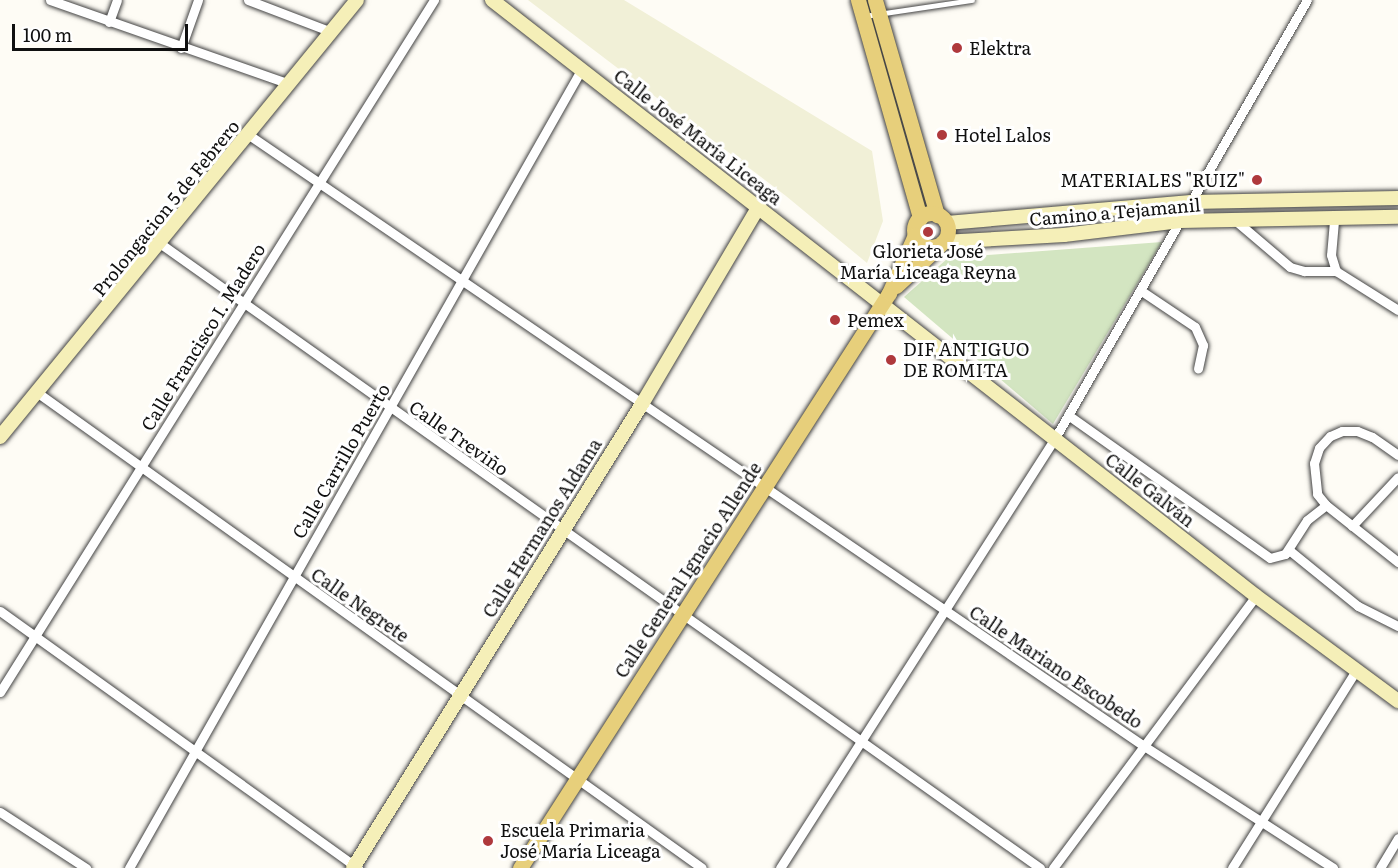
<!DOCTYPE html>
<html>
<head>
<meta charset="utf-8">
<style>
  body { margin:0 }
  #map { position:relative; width:1398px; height:868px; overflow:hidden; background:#fefcf5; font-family:Literata,serif }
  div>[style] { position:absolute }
  .farmland>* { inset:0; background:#f1f0d7 }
  .green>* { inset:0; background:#d3e5c1 }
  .roads { filter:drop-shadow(0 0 2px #434343) drop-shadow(0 0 2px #434343) }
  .lane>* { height:4.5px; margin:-2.25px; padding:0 2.25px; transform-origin:2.25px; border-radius:2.25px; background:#fff }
  .street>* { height:9px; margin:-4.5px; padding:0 4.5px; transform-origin:4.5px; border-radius:4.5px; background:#fff }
  .secondary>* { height:14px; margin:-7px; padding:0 7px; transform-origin:7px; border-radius:7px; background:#f5efb8 }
  .primary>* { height:15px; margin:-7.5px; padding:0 7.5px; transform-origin:7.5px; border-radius:7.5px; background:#e7cf7b }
  .primary>.ring { margin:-7.5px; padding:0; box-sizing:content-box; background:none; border:15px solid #e7cf7b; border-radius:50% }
  .dots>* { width:16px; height:16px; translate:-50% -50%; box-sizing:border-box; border:3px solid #fff; border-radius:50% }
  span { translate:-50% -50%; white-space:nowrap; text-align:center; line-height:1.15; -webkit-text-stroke:6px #fff; paint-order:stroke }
  .poi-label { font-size:18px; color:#101010 }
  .left { translate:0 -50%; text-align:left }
  .right { translate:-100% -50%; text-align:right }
  .street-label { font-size:18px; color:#101010 }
  .scale { position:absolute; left:12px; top:24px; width:176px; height:27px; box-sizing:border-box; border:3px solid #101010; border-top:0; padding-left:8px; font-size:18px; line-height:21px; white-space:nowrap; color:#101010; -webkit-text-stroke:4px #fff; paint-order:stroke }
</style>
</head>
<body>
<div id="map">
  <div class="farmland">
    <i style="clip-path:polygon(528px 0,624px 0,872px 151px,883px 221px,867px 263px,786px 196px)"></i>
  </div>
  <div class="green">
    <i style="clip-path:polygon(1162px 242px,1053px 424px,904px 297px,948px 258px)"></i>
  </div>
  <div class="roads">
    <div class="lane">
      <i style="left:865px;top:16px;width:108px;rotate:-8.5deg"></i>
    </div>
    <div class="street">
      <i style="left:50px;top:0;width:254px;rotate:19.3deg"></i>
      <i style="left:248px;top:0;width:90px;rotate:20.9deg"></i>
      <i style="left:109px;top:22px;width:23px;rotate:-70deg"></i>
      <i style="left:181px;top:48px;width:51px;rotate:-70.5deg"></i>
      <i style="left:249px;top:135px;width:1084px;rotate:34.32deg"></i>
      <i style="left:1144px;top:746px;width:225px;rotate:32.8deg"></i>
      <i style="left:1236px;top:221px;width:71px;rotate:40.4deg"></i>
      <i style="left:1290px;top:267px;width:15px;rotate:16deg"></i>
      <i style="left:1304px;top:271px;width:32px"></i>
      <i style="left:1336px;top:271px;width:73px;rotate:32.2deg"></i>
      <i style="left:1334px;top:221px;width:34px;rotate:95deg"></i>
      <i style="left:1331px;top:255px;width:17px;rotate:73deg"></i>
      <i style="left:161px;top:244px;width:1078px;rotate:35.37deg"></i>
      <i style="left:1140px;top:290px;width:66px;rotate:33.9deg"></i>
      <i style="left:1195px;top:327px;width:20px;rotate:66deg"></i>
      <i style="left:1203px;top:345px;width:24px;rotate:102deg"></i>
      <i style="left:38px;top:393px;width:816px;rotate:35.58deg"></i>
      <i style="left:1068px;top:415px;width:247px;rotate:35.3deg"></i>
      <i style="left:1270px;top:558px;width:16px;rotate:-15deg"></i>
      <i style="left:1285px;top:554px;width:40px;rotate:-57.1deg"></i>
      <i style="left:1307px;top:520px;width:24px;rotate:-38deg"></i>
      <i style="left:1398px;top:455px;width:32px;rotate:-145deg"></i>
      <i style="left:1372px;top:437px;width:16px;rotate:-158deg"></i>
      <i style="left:1357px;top:431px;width:15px;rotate:180deg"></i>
      <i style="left:1342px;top:431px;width:13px;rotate:157deg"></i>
      <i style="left:1330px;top:436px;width:16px;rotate:133deg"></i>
      <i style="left:1319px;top:448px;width:16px;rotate:108deg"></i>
      <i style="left:1314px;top:463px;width:31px;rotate:84deg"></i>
      <i style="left:1317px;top:494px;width:14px;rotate:51deg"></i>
      <i style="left:1326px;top:505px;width:92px;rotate:38.4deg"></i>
      <i style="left:1352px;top:526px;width:67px;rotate:-46.8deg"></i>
      <i style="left:1289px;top:550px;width:89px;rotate:39.1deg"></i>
      <i style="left:1358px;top:606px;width:45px;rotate:26.6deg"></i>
      <i style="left:0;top:611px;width:441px;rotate:35.7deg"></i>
      <i style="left:0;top:692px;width:817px;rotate:-57.91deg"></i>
      <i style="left:0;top:812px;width:103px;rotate:33.1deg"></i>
      <i style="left:129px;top:868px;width:917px;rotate:-60.47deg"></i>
      <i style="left:780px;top:868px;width:510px;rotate:-57.4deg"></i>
      <i style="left:1055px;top:438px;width:505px;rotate:-60.09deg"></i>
      <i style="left:1053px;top:868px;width:339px;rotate:-53.3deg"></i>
      <i style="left:1232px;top:868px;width:234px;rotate:-57.9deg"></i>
      <i style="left:1380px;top:868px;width:35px;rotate:-59deg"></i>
    </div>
    <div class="secondary">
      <i style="left:492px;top:0;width:969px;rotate:37.96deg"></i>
      <i style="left:1256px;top:596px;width:177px;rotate:36.5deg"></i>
      <i style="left:947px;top:223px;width:245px;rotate:-4.9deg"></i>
      <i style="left:1191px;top:202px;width:207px;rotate:-1.1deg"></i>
      <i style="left:943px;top:242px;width:121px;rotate:-3.3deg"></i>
      <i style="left:1064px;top:235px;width:117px;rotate:-6.9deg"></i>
      <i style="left:1180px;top:221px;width:218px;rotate:-1.1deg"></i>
      <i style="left:0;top:437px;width:564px;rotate:-50.75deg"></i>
      <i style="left:353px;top:868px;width:547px;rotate:-58.08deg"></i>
      <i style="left:642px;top:404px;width:230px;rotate:-59.4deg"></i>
    </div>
    <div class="primary">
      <i style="left:858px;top:0;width:227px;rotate:74.1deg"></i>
      <i style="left:875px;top:0;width:224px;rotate:73.9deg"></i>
      <i class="ring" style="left:914px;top:213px;width:19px;height:19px"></i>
      <i style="left:896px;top:286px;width:60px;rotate:-43deg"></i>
      <i style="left:520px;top:868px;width:683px;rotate:-57.31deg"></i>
      <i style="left:889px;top:293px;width:64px;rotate:-65.9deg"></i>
    </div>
  </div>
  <div class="dots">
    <i style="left:957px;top:48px;background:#af393d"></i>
    <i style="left:942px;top:135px;background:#af393d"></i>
    <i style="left:1257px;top:180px;background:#af393d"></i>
    <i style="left:928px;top:232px;background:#af393d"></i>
    <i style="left:835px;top:320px;background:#af393d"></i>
    <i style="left:891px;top:360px;background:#af393d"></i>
    <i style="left:488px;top:841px;background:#af393d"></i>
  </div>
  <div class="poi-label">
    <span class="left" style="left:969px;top:48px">Elektra</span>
    <span class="left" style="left:954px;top:135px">Hotel Lalos</span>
    <span class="right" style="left:1245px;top:180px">MATERIALES "RUIZ"</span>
    <span style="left:928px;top:262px">Glorieta José<br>María Liceaga Reyna</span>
    <span class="left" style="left:847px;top:320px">Pemex</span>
    <span class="left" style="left:903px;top:360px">DIF ANTIGUO<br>DE ROMITA</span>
    <span class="left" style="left:500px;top:841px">Escuela Primaria<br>José María Liceaga</span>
  </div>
  <div class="street-label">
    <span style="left:698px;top:137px;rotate:38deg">Calle José María Liceaga</span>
    <span style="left:166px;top:208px;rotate:-51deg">Prolongacion 5 de Febrero</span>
    <span style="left:1115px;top:212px;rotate:-5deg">Camino a Tejamanil</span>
    <span style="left:203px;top:337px;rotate:-58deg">Calle Francisco I. Madero</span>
    <span style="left:459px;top:438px;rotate:35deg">Calle Treviño</span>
    <span style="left:341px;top:461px;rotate:-60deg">Calle Carrillo Puerto</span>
    <span style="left:1150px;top:490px;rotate:38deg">Calle Galván</span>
    <span style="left:542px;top:528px;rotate:-58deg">Calle Hermanos Aldama</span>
    <span style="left:688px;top:570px;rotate:-57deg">Calle General Ignacio Allende</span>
    <span style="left:360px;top:605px;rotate:35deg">Calle Negrete</span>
    <span style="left:1056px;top:667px;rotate:34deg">Calle Mariano Escobedo</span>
  </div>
  <div class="scale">100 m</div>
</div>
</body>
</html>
